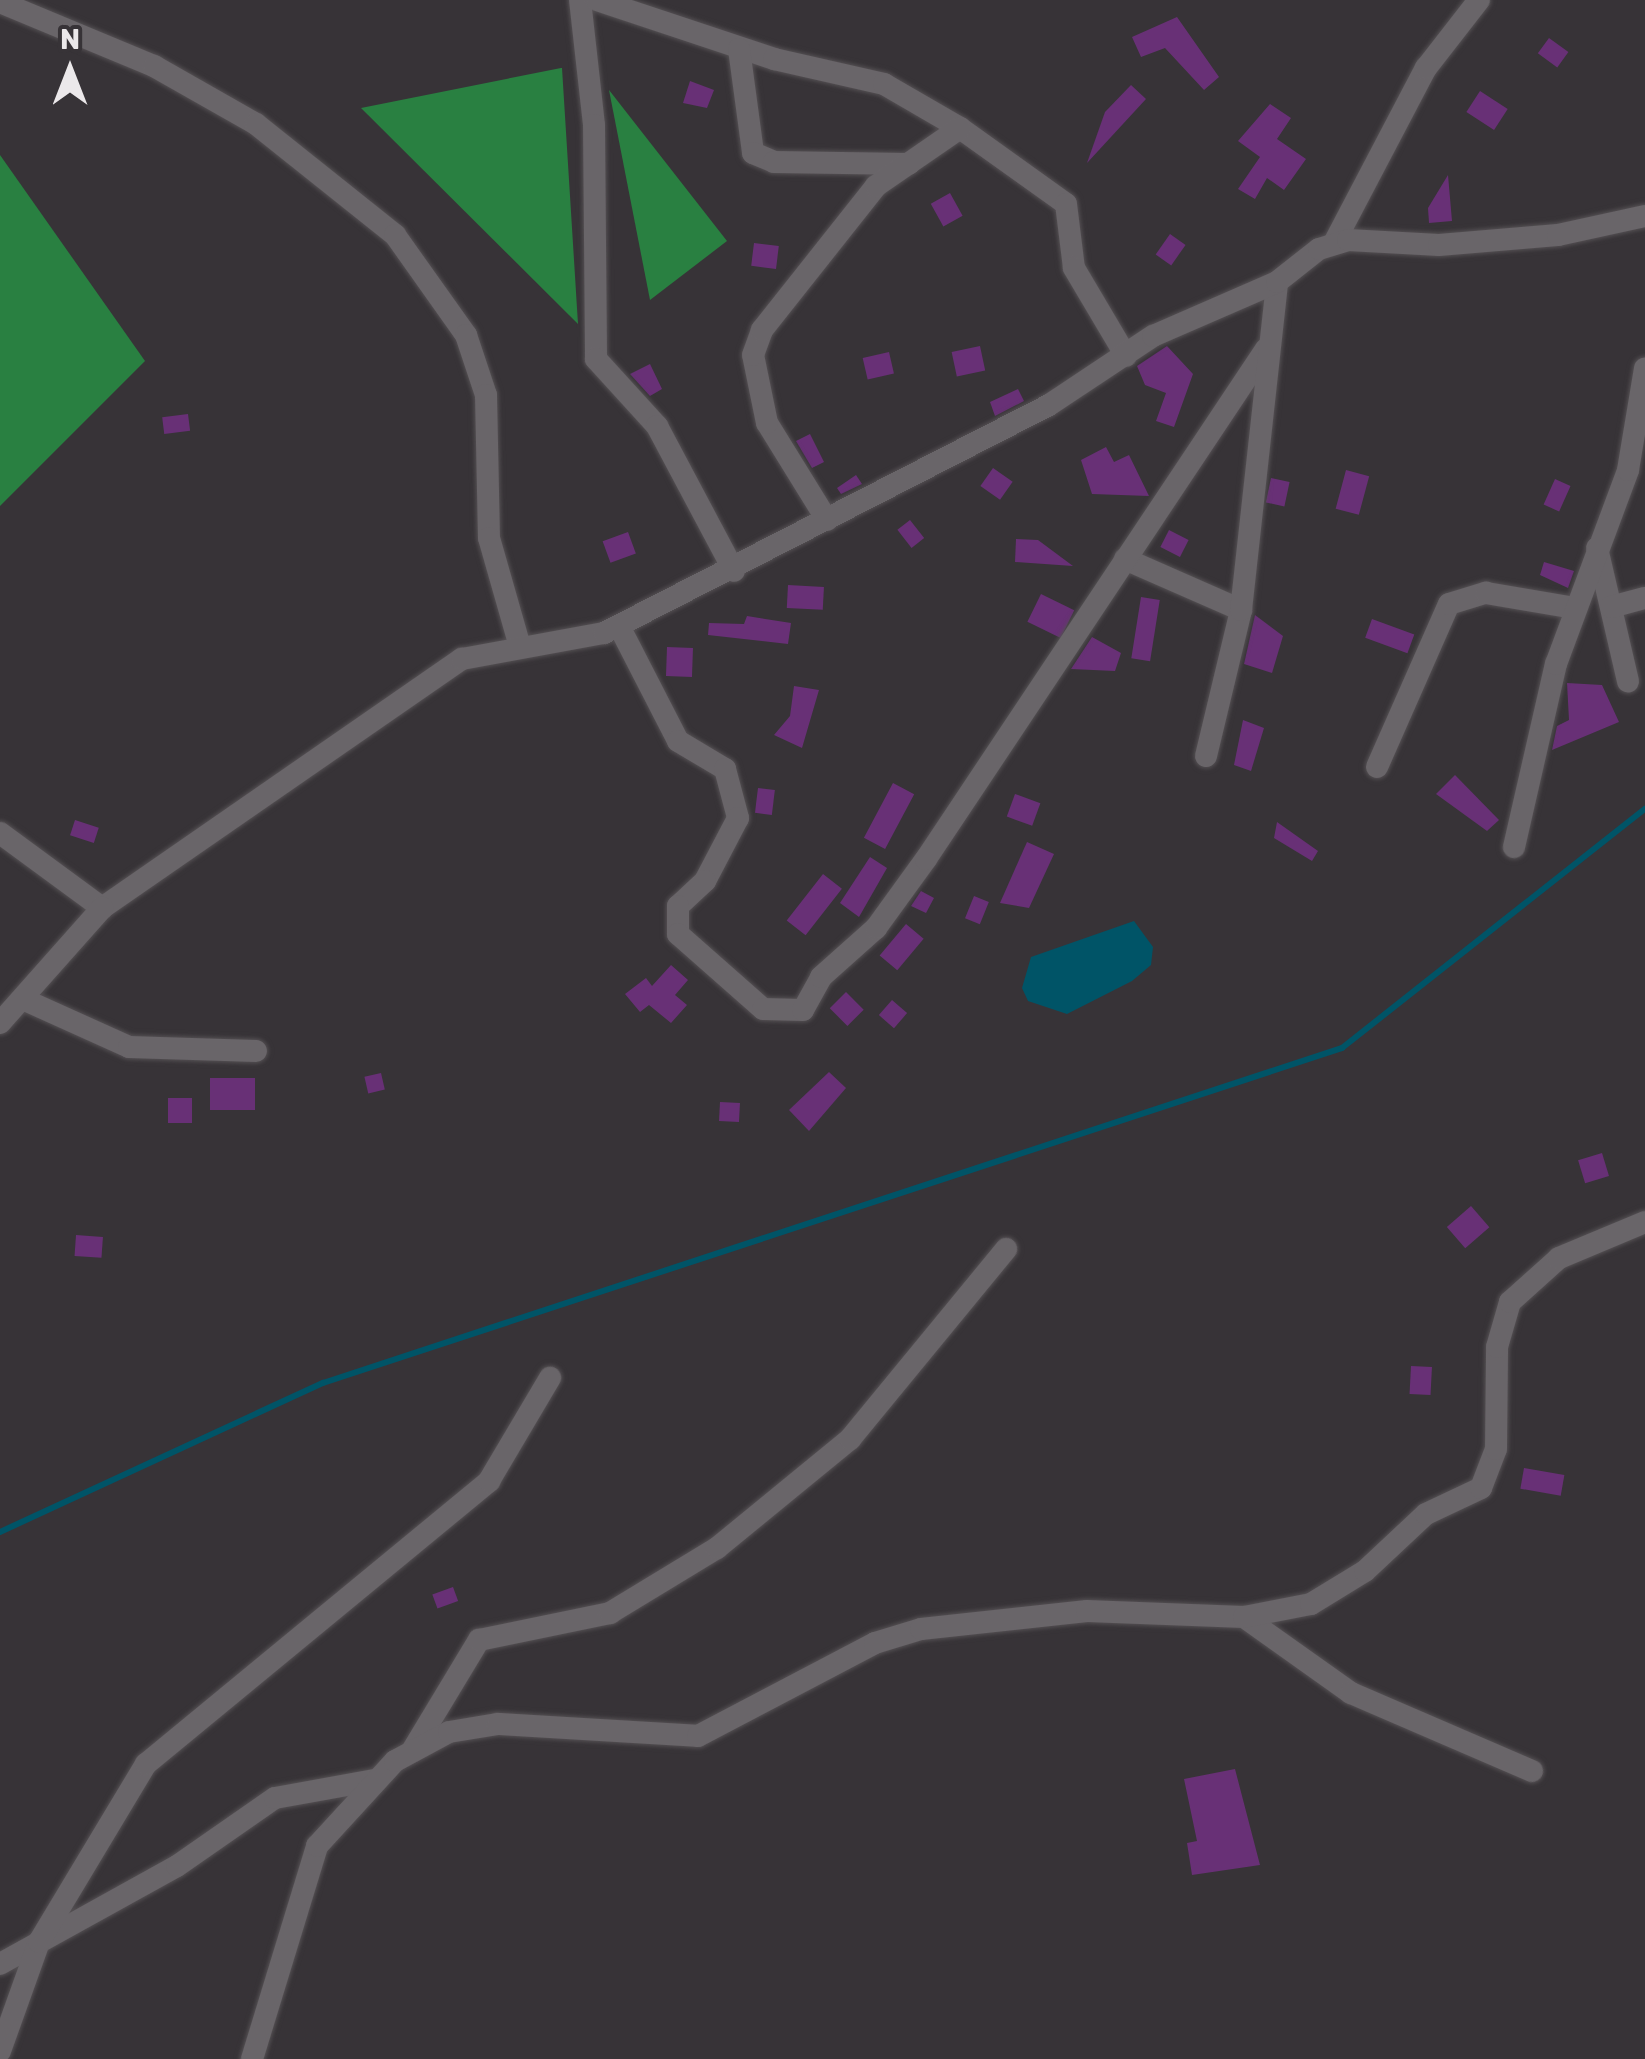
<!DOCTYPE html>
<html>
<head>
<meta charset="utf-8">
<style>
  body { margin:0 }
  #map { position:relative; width:1645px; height:2059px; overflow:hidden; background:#373337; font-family:Rubik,sans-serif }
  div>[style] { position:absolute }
  .forest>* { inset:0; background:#298041 }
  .water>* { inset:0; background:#005467 }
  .stream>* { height:6px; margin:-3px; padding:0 3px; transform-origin:3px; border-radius:3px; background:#005467 }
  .building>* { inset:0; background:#683076; transform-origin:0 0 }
  .roads { filter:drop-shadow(0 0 2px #545053) drop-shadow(0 0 2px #545053) }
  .street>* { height:22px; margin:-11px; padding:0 11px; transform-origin:11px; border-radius:11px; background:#696569 }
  span { translate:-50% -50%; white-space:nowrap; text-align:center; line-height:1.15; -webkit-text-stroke:8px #373337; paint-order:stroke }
  .north { position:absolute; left:20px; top:20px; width:100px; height:100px; -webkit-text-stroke:8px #373337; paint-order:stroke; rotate:0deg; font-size:28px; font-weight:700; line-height:40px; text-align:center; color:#ebe8ea }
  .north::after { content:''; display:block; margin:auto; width:35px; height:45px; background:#ebe8ea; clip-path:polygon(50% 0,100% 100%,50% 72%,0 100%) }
</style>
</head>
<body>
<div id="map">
  <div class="forest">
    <i style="clip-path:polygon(561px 68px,562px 68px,578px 324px,361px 108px)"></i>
    <i style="clip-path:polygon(609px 90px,727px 241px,650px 300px)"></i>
    <i style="clip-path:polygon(0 155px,145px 361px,0 506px)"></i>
  </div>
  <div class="water">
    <i style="clip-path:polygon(1134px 921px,1153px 947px,1151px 965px,1132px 981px,1067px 1014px,1028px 1001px,1022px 988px,1031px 957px)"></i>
  </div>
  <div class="stream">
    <i style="left:0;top:1532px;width:356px;rotate:-24.8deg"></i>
    <i style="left:323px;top:1383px;width:1073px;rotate:-18.2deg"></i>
    <i style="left:1342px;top:1048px;width:386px;rotate:-38.3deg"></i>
  </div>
  <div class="building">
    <i style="clip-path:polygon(1177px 17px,1219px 77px,1204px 90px,1165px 48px,1141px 57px,1132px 37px)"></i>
    <i style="left:1549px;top:38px;width:24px;height:19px;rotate:36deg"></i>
    <i style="clip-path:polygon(690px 81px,714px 90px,707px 108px,683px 103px)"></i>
    <i style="clip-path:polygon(1131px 85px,1146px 99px,1087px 163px,1105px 112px)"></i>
    <i style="left:1480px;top:91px;width:33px;height:25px;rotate:33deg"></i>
    <i style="clip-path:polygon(1270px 104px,1291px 118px,1277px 139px,1306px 159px,1284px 190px,1267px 178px,1255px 199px,1238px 189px,1260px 157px,1238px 141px)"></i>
    <i style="clip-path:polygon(1448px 175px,1452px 221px,1429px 223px,1428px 208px)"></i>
    <i style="left:950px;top:193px;width:26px;height:22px;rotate:61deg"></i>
    <i style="left:1170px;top:234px;width:19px;height:25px;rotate:35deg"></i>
    <i style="left:754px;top:243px;width:25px;height:23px;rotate:7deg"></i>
    <i style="left:980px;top:346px;width:25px;height:29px;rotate:78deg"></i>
    <i style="clip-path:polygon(1167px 346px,1193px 374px,1174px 427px,1156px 421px,1166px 393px,1145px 385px,1137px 366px)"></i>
    <i style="left:889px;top:352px;width:22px;height:27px;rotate:77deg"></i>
    <i style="clip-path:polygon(650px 364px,662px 389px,650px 396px,630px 374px)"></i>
    <i style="clip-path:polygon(1018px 389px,1024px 401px,995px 416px,990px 402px)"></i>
    <i style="left:188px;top:414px;width:17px;height:26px;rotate:83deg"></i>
    <i style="clip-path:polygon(810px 434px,824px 462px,812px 468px,796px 441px)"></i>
    <i style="clip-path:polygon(1106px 447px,1114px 462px,1129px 455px,1149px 496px,1092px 494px,1081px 460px)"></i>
    <i style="left:993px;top:468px;width:24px;height:22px;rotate:35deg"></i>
    <i style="left:1346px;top:470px;width:24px;height:40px;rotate:15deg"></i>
    <i style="clip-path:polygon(856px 475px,862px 484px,841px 494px,837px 488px)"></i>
    <i style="left:1271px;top:478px;width:19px;height:25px;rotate:12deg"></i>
    <i style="left:1555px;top:479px;width:17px;height:28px;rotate:24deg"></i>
    <i style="left:910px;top:520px;width:23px;height:16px;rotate:52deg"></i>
    <i style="left:1169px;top:530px;width:22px;height:19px;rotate:27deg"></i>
    <i style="left:628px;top:532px;width:23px;height:27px;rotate:70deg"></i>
    <i style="clip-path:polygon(1016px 539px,1038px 540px,1073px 566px,1015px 562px)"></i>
    <i style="clip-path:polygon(1544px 562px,1574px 571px,1568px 588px,1540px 575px)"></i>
    <i style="left:788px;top:585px;width:36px;height:23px;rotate:3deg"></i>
    <i style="left:1041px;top:594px;width:37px;height:31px;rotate:26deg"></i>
    <i style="left:1141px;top:597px;width:19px;height:62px;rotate:9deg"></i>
    <i style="clip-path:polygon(1255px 615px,1283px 636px,1272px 673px,1244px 664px)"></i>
    <i style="clip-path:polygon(747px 616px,791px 623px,788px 644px,708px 635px,709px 623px,744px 624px)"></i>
    <i style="left:1372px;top:619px;width:45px;height:20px;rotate:20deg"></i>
    <i style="clip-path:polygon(1092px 637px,1121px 653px,1115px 671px,1071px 669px)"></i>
    <i style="left:667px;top:647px;width:26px;height:29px;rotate:2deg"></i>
    <i style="clip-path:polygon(1567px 683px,1602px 685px,1619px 722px,1552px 750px,1557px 726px,1569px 720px)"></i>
    <i style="clip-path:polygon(794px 686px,819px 690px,802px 748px,774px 735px,790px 716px)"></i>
    <i style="clip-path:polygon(1243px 720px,1264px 728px,1251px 771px,1234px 765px)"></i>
    <i style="clip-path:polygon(1455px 775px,1499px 820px,1487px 831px,1436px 794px)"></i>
    <i style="left:893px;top:783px;width:24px;height:62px;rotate:28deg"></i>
    <i style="left:758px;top:788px;width:17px;height:25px;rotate:7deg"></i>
    <i style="left:1015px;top:794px;width:27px;height:24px;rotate:20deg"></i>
    <i style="left:75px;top:820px;width:25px;height:16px;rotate:18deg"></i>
    <i style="clip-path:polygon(1277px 822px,1318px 851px,1312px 861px,1274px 838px)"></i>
    <i style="clip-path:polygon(1027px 842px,1054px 854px,1029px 908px,1000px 903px)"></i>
    <i style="clip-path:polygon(870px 857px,887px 868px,859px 917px,840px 903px)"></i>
    <i style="left:823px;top:874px;width:24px;height:59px;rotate:38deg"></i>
    <i style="clip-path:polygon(921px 891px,934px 898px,926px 913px,911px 906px)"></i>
    <i style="left:974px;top:896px;width:16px;height:24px;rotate:22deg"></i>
    <i style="left:906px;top:924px;width:23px;height:41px;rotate:40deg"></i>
    <i style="clip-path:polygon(671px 965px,688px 980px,675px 995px,687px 1005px,671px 1023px,649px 1005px,640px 1012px,625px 994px,646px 978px,652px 986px)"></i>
    <i style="left:846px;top:992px;width:25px;height:23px;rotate:45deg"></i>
    <i style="left:892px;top:1000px;width:20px;height:20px;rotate:41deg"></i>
    <i style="clip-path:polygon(829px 1072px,846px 1088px,809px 1131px,789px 1110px)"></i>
    <i style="left:381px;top:1073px;width:17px;height:17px;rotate:77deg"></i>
    <i style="left:210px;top:1078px;width:45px;height:32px"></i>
    <i style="left:168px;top:1098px;width:24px;height:25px"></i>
    <i style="left:720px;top:1102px;width:20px;height:19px;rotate:3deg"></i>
    <i style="left:1602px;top:1153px;width:24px;height:25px;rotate:73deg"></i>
    <i style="left:1471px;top:1206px;width:28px;height:32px;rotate:49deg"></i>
    <i style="left:76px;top:1235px;width:27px;height:21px;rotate:4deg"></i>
    <i style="left:1411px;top:1366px;width:21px;height:28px;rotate:3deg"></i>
    <i style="left:1524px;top:1468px;width:41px;height:21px;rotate:10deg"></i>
    <i style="left:453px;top:1587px;width:15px;height:22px;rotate:70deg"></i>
    <i style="clip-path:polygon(1235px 1769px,1260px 1865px,1192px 1875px,1187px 1843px,1197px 1841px,1184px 1779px)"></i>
  </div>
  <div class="roads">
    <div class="street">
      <i style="left:580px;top:0;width:126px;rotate:83.6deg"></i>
      <i style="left:594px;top:125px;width:234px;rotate:89.5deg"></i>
      <i style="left:596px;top:359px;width:91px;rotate:47.7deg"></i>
      <i style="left:657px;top:426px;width:164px;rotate:62deg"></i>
      <i style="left:597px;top:0;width:187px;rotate:18.4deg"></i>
      <i style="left:774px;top:59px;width:113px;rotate:12.8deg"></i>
      <i style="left:884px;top:84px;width:88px;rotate:30.1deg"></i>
      <i style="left:960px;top:128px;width:130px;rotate:35.6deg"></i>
      <i style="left:1066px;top:204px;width:64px;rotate:82.9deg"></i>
      <i style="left:1074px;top:268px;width:102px;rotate:59.4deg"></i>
      <i style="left:0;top:2px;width:167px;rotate:22.6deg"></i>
      <i style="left:154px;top:66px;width:117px;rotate:29.6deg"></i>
      <i style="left:256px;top:124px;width:178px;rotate:38.6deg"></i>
      <i style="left:395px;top:235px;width:123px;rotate:54.6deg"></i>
      <i style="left:466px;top:335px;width:63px;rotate:71.6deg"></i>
      <i style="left:486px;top:395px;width:143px;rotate:88.8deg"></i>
      <i style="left:489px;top:538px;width:109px;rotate:74.1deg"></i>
      <i style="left:739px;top:49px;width:105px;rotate:82.3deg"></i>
      <i style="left:753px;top:153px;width:23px;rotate:23deg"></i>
      <i style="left:774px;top:162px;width:135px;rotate:0.8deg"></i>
      <i style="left:1334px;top:243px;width:198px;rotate:-62.3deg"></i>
      <i style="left:1426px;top:68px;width:86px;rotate:-52.1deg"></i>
      <i style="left:827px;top:520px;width:114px;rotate:-121.7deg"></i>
      <i style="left:767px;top:423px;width:69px;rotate:-101.6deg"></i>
      <i style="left:753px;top:355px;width:27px;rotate:-70deg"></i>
      <i style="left:762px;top:330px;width:184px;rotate:-51.6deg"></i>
      <i style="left:876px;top:186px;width:102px;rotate:-34.6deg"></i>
      <i style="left:1597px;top:548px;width:137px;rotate:76.9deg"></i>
      <i style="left:1125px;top:559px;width:127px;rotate:23.7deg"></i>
      <i style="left:1611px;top:607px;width:35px;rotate:-15deg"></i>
      <i style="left:619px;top:626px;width:129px;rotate:62.8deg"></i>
      <i style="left:678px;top:741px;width:55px;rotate:30.8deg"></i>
      <i style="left:725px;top:769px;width:51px;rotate:75.1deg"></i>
      <i style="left:738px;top:818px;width:71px;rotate:117.6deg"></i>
      <i style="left:705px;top:881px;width:37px;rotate:137deg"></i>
      <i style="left:678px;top:906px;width:28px;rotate:90deg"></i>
      <i style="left:678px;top:934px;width:113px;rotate:41.4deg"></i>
      <i style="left:763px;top:1009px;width:40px;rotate:1.4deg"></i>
      <i style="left:803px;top:1010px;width:38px;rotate:-61deg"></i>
      <i style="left:821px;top:977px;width:74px;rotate:-41.7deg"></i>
      <i style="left:876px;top:928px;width:85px;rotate:-54.1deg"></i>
      <i style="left:926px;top:859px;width:613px;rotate:-56.31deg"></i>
      <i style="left:1206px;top:756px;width:150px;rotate:-76.5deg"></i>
      <i style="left:1241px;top:610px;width:330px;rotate:-83.7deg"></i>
      <i style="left:1377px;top:767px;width:178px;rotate:-66.2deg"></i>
      <i style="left:1449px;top:604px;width:39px;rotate:-17deg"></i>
      <i style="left:1486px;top:593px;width:90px;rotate:9.6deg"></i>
      <i style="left:0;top:833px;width:127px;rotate:36.3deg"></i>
      <i style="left:102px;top:908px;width:438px;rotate:-34.7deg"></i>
      <i style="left:462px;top:659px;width:144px;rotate:-10.4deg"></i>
      <i style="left:604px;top:633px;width:500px;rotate:-27.13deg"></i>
      <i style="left:1049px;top:405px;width:125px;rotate:-33.6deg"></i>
      <i style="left:1153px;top:336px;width:135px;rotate:-23.5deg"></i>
      <i style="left:1277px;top:282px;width:53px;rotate:-38.2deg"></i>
      <i style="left:1319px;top:249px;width:30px;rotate:-17deg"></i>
      <i style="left:1348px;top:240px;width:91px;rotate:3.1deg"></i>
      <i style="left:1439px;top:245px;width:119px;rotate:-4.8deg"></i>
      <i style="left:1558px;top:235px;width:89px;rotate:-12.3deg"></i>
      <i style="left:1514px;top:847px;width:188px;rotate:-77.1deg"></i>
      <i style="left:1556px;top:664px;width:207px;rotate:-69.6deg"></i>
      <i style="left:1628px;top:470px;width:103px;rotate:-80.5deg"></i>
      <i style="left:27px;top:1001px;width:112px;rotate:24.3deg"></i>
      <i style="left:129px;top:1047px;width:127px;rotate:1.8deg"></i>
      <i style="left:0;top:1023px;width:154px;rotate:-48.4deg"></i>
      <i style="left:1244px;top:1617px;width:131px;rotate:35.4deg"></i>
      <i style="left:1351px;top:1693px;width:197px;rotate:23.3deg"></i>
      <i style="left:412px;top:1751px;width:130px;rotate:-58.9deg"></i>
      <i style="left:479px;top:1640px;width:134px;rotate:-11.6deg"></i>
      <i style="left:610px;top:1613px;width:125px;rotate:-31.3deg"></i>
      <i style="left:717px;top:1548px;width:172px;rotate:-39.3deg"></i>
      <i style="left:850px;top:1439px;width:246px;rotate:-50.6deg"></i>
      <i style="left:0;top:1964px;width:202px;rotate:-29deg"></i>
      <i style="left:177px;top:1866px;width:119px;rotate:-34.8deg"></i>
      <i style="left:275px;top:1798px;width:102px;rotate:-10.2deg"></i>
      <i style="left:0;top:2051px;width:116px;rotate:-70.3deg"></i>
      <i style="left:39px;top:1942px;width:208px;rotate:-59deg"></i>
      <i style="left:146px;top:1764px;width:445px;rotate:-39.5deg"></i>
      <i style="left:489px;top:1481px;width:120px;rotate:-59.4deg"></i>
      <i style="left:252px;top:2059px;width:223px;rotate:-73deg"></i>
      <i style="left:317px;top:1846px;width:115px;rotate:-47.5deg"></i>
      <i style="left:395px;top:1761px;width:61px;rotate:-28.2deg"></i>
      <i style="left:449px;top:1732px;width:50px;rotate:-9.3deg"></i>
      <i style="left:498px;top:1724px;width:200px;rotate:3.4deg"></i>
      <i style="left:698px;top:1736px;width:200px;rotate:-27.7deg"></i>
      <i style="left:875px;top:1643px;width:48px;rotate:-16.9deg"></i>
      <i style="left:921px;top:1629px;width:167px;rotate:-6.2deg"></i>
      <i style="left:1087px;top:1611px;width:157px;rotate:2.2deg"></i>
      <i style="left:1244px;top:1617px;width:68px;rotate:-11deg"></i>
      <i style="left:1311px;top:1604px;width:63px;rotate:-31.4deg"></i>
      <i style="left:1365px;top:1571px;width:83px;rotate:-43.1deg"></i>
      <i style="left:1426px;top:1514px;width:61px;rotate:-25.3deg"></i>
      <i style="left:1481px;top:1488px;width:42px;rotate:-69deg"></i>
      <i style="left:1496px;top:1449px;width:102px;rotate:-89.4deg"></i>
      <i style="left:1497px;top:1347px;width:47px;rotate:-73.9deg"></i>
      <i style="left:1510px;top:1302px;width:66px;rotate:-41.9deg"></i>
      <i style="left:1559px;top:1258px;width:93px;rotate:-22.7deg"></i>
    </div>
  </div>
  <div class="north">N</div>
</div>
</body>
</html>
